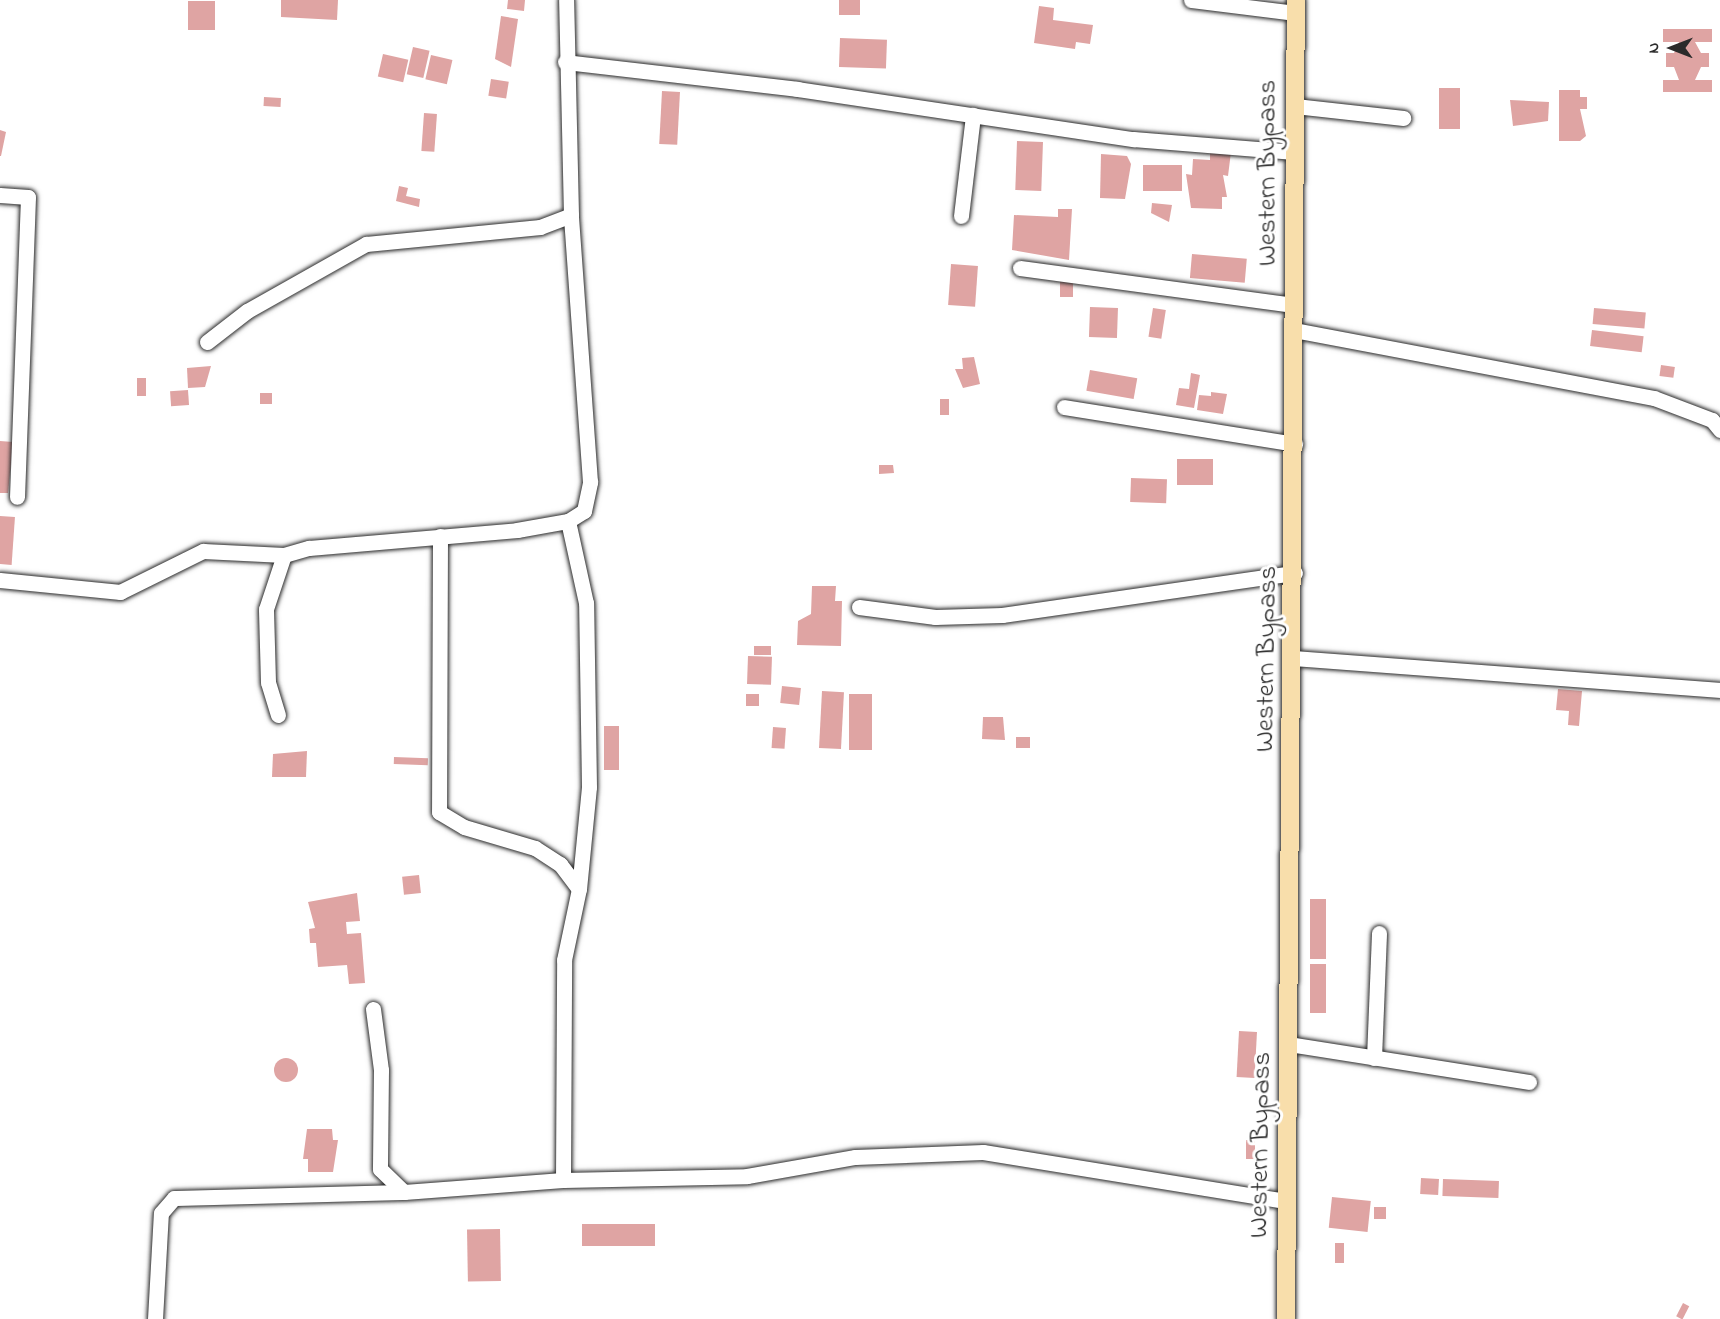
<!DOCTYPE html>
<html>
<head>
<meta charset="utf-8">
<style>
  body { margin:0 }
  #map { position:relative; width:1720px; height:1319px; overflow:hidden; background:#fff; font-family:"Indie Flower",sans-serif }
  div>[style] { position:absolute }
  .building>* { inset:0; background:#dfa4a3; transform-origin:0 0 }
  .round { border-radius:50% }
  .roads { filter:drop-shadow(0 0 2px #2b2b2b) drop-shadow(0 0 2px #2b2b2b) }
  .minor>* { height:15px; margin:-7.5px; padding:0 7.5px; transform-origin:7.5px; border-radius:7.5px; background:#fff }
  .major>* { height:18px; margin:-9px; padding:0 9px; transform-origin:9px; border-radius:9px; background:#f8deab }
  span { translate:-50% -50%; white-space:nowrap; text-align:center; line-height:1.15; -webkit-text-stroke:6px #fff; paint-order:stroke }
  .street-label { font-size:27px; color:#2b2b2b }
  .north { position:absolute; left:1642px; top:18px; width:60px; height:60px; -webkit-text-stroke:4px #fff; paint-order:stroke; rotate:270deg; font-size:16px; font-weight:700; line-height:24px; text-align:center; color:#2b2b2b }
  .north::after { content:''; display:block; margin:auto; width:21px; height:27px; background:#2b2b2b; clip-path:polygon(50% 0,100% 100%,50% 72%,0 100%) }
</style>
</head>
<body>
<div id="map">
  <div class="building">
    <i style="clip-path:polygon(281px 0,338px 0,337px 20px,281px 17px)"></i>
    <i style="clip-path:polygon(508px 0,525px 0,524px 11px,507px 9px)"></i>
    <i style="left:839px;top:0;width:21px;height:15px"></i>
    <i style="left:215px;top:1px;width:29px;height:27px;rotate:90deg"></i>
    <i style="clip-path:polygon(1039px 6px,1054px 8px,1053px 20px,1093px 25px,1090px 44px,1076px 42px,1075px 49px,1034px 43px)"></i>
    <i style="clip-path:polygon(501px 16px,518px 19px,511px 67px,495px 59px)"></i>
    <i style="clip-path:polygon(1663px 29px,1712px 29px,1712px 42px,1695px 42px,1701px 53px,1709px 53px,1709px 67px,1701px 67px,1695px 80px,1712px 80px,1712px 92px,1663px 92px,1663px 80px,1679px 80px,1674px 67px,1666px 67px,1666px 53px,1674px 53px,1679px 42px,1663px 42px)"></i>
    <i style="left:840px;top:38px;width:47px;height:29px;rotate:2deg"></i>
    <i style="left:413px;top:47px;width:17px;height:28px;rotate:13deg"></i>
    <i style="left:383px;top:54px;width:26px;height:23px;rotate:13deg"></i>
    <i style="left:431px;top:55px;width:22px;height:25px;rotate:13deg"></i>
    <i style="left:491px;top:79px;width:18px;height:17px;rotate:9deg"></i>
    <i style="left:1439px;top:88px;width:21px;height:41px"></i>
    <i style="clip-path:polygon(1559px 90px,1580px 90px,1580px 97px,1587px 97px,1587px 109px,1580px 109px,1586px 136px,1580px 141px,1559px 141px)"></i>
    <i style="left:662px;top:91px;width:18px;height:53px;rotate:3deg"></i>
    <i style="left:264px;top:97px;width:17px;height:9px;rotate:3deg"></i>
    <i style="clip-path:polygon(1510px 100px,1549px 102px,1548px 121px,1513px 126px)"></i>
    <i style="left:424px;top:113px;width:13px;height:38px;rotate:4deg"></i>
    <i style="clip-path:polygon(0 130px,6px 132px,1px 156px,0 156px)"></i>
    <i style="left:1017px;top:141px;width:26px;height:49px;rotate:2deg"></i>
    <i style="clip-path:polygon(1210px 152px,1231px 152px,1228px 176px,1223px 175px,1227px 197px,1222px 197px,1222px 209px,1191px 208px,1186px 174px,1192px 175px,1193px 159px,1210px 160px)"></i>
    <i style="clip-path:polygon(1101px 154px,1127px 156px,1131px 164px,1125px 199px,1100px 198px)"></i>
    <i style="left:1182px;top:165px;width:26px;height:39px;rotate:90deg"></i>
    <i style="clip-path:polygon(399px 186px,408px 188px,406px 196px,420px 199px,419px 207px,396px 201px)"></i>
    <i style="clip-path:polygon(1152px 203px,1172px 205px,1169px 222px,1151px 213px)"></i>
    <i style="clip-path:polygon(1058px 209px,1072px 209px,1069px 260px,1012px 250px,1014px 215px,1058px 217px)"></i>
    <i style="clip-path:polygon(1266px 227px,1276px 228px,1275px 244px,1266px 243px)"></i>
    <i style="left:1192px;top:254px;width:55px;height:24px;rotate:5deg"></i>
    <i style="left:951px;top:264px;width:27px;height:41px;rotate:4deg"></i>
    <i style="left:1060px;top:277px;width:13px;height:20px"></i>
    <i style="left:1090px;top:307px;width:28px;height:30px;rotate:2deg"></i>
    <i style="left:1153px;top:308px;width:13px;height:29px;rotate:9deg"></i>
    <i style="left:1594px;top:308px;width:52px;height:16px;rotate:5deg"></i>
    <i style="left:1592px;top:330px;width:52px;height:16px;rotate:7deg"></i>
    <i style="clip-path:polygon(974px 357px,980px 384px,963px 388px,955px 369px,963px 369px,962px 358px)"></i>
    <i style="left:1661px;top:365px;width:14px;height:11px;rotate:8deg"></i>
    <i style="clip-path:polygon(211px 366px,205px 387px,188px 388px,187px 368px)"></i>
    <i style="left:1090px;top:370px;width:48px;height:21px;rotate:10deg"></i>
    <i style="clip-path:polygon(1191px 373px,1200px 375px,1194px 408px,1176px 405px,1179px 388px,1189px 389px)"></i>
    <i style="left:137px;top:378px;width:9px;height:18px"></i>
    <i style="left:188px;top:390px;width:15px;height:18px;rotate:86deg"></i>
    <i style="clip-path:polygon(1211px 392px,1227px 394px,1223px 414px,1197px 410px,1199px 395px,1211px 396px)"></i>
    <i style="left:260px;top:393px;width:12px;height:11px"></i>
    <i style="left:940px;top:399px;width:9px;height:16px"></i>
    <i style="clip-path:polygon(0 441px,13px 442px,8px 493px,0 493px)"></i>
    <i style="left:1177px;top:459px;width:36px;height:26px"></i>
    <i style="clip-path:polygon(879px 465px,893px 465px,894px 473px,879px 474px)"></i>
    <i style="left:1131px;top:478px;width:36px;height:24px;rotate:2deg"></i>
    <i style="left:0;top:516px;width:15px;height:48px;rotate:4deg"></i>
    <i style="clip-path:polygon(812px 586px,836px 586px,835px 601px,842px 601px,841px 646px,797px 645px,798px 621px,811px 614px)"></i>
    <i style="left:754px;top:646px;width:17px;height:9px"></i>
    <i style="left:748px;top:656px;width:24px;height:28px;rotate:2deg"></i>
    <i style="left:782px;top:686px;width:19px;height:17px;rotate:6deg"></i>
    <i style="clip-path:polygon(1558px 689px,1582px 691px,1579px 726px,1568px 725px,1569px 711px,1556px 710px)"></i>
    <i style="left:822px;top:691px;width:22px;height:57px;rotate:3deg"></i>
    <i style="left:746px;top:694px;width:13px;height:12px"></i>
    <i style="left:849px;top:694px;width:23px;height:56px"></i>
    <i style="clip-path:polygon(983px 717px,1003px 717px,1005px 740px,982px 739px)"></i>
    <i style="left:604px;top:726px;width:15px;height:44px"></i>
    <i style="left:773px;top:727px;width:13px;height:21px;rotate:4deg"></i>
    <i style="left:1016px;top:737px;width:14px;height:11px"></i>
    <i style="clip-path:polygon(307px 751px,306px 777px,272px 777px,273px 754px)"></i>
    <i style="left:394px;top:757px;width:34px;height:7px;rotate:2deg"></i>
    <i style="left:419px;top:875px;width:18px;height:17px;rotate:84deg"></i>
    <i style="clip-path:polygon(357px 893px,360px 921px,346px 922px,347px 934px,361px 933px,365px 983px,349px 984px,347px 965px,318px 967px,316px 943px,310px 943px,309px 929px,315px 928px,308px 902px)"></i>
    <i style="left:1310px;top:899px;width:16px;height:60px"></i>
    <i style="left:1310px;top:964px;width:16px;height:49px"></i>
    <i style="left:1239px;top:1031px;width:18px;height:46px;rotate:3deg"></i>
    <i class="round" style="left:274px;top:1058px;width:24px;height:24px"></i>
    <i style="clip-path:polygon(307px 1129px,332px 1129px,333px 1140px,338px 1140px,333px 1172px,308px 1172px,308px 1159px,303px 1159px)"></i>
    <i style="left:1246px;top:1140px;width:9px;height:19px"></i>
    <i style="left:1421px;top:1178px;width:18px;height:16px;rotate:3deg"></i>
    <i style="left:1443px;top:1179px;width:56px;height:17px;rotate:2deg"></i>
    <i style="left:1332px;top:1197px;width:39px;height:31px;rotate:6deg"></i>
    <i style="left:1374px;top:1207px;width:12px;height:12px"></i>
    <i style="left:655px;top:1224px;width:22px;height:73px;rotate:90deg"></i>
    <i style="left:500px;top:1229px;width:52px;height:33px;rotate:89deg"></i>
    <i style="left:1335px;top:1243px;width:9px;height:20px"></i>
    <i style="left:1683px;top:1303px;width:7px;height:15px;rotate:27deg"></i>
  </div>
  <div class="roads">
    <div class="minor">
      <i style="left:1191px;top:0;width:106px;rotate:7.1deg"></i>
      <i style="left:565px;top:62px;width:234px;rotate:6.6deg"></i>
      <i style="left:797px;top:89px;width:340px;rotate:8.5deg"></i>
      <i style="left:1133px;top:139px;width:162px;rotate:4.6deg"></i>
      <i style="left:1295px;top:106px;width:109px;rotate:6.3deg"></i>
      <i style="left:0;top:195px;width:28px;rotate:4deg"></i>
      <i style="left:28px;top:197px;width:300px;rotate:92.1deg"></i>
      <i style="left:961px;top:216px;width:102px;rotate:-83.2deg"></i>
      <i style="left:1020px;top:268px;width:276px;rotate:7.7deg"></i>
      <i style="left:1294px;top:330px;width:366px;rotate:10.7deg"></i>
      <i style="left:1654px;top:398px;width:62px;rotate:20.8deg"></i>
      <i style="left:1712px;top:420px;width:13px;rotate:51deg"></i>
      <i style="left:207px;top:342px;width:51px;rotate:-37.8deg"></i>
      <i style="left:247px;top:311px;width:137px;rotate:-29.4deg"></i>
      <i style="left:366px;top:244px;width:175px;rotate:-5.6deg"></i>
      <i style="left:540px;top:227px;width:33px;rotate:-21deg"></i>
      <i style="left:1064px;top:407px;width:234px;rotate:9.1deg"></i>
      <i style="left:440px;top:536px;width:276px;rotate:90.2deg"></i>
      <i style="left:439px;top:812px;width:29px;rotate:31deg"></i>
      <i style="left:464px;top:827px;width:74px;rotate:16.5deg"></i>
      <i style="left:535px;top:848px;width:30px;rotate:33deg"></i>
      <i style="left:560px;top:864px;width:31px;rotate:53deg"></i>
      <i style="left:0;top:580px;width:121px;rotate:5.7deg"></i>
      <i style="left:120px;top:592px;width:93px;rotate:-26.3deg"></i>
      <i style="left:203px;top:551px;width:81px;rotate:2.8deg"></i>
      <i style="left:859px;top:607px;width:77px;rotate:7.5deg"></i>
      <i style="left:935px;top:617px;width:67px;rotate:-1.7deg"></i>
      <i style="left:1002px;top:615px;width:296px;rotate:-8.2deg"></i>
      <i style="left:1294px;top:658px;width:427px;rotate:4.3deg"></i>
      <i style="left:278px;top:715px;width:34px;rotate:-107deg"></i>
      <i style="left:268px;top:682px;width:73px;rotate:-91.6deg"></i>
      <i style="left:266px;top:609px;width:57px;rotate:-71.6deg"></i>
      <i style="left:284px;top:555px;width:26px;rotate:-16deg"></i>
      <i style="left:309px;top:548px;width:209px;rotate:-4.9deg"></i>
      <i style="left:517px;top:530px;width:52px;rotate:-10deg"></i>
      <i style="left:568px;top:521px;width:19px;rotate:-32deg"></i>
      <i style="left:584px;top:511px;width:30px;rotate:-78deg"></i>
      <i style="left:590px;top:482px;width:268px;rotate:-94.1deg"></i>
      <i style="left:571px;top:215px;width:215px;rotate:-91.3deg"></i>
      <i style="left:373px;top:1009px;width:62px;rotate:82.5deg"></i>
      <i style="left:381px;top:1070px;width:99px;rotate:90.6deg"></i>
      <i style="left:380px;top:1169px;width:33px;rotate:44deg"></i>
      <i style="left:404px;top:1192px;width:159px;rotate:-4.3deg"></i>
      <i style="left:563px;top:1180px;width:184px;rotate:-1.2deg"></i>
      <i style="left:747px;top:1176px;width:110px;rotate:-10deg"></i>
      <i style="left:855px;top:1157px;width:128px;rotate:-2.2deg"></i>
      <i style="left:983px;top:1152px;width:308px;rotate:9.2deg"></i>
      <i style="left:1289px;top:1044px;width:243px;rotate:9deg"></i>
      <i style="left:1374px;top:1058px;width:125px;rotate:-87.7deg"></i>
      <i style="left:563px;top:1180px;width:220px;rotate:-89.7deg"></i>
      <i style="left:564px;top:960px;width:73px;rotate:-78.1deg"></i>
      <i style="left:579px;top:889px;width:102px;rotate:-84.4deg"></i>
      <i style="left:589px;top:787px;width:184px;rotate:-90.9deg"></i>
      <i style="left:586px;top:603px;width:84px;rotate:-102.4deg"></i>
      <i style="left:155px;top:1319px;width:106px;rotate:-86.8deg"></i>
      <i style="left:161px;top:1213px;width:20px;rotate:-49deg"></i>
      <i style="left:174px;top:1198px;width:230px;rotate:-1.5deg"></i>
    </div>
    <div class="major">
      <i style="left:1286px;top:1319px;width:1319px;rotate:-89.57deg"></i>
    </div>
  </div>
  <div class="street-label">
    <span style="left:1268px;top:173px;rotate:-90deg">Western Bypass</span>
    <span style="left:1267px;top:659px;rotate:-89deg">Western Bypass</span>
    <span style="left:1261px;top:1145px;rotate:-89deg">Western Bypass</span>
  </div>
  <div class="north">N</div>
</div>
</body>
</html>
